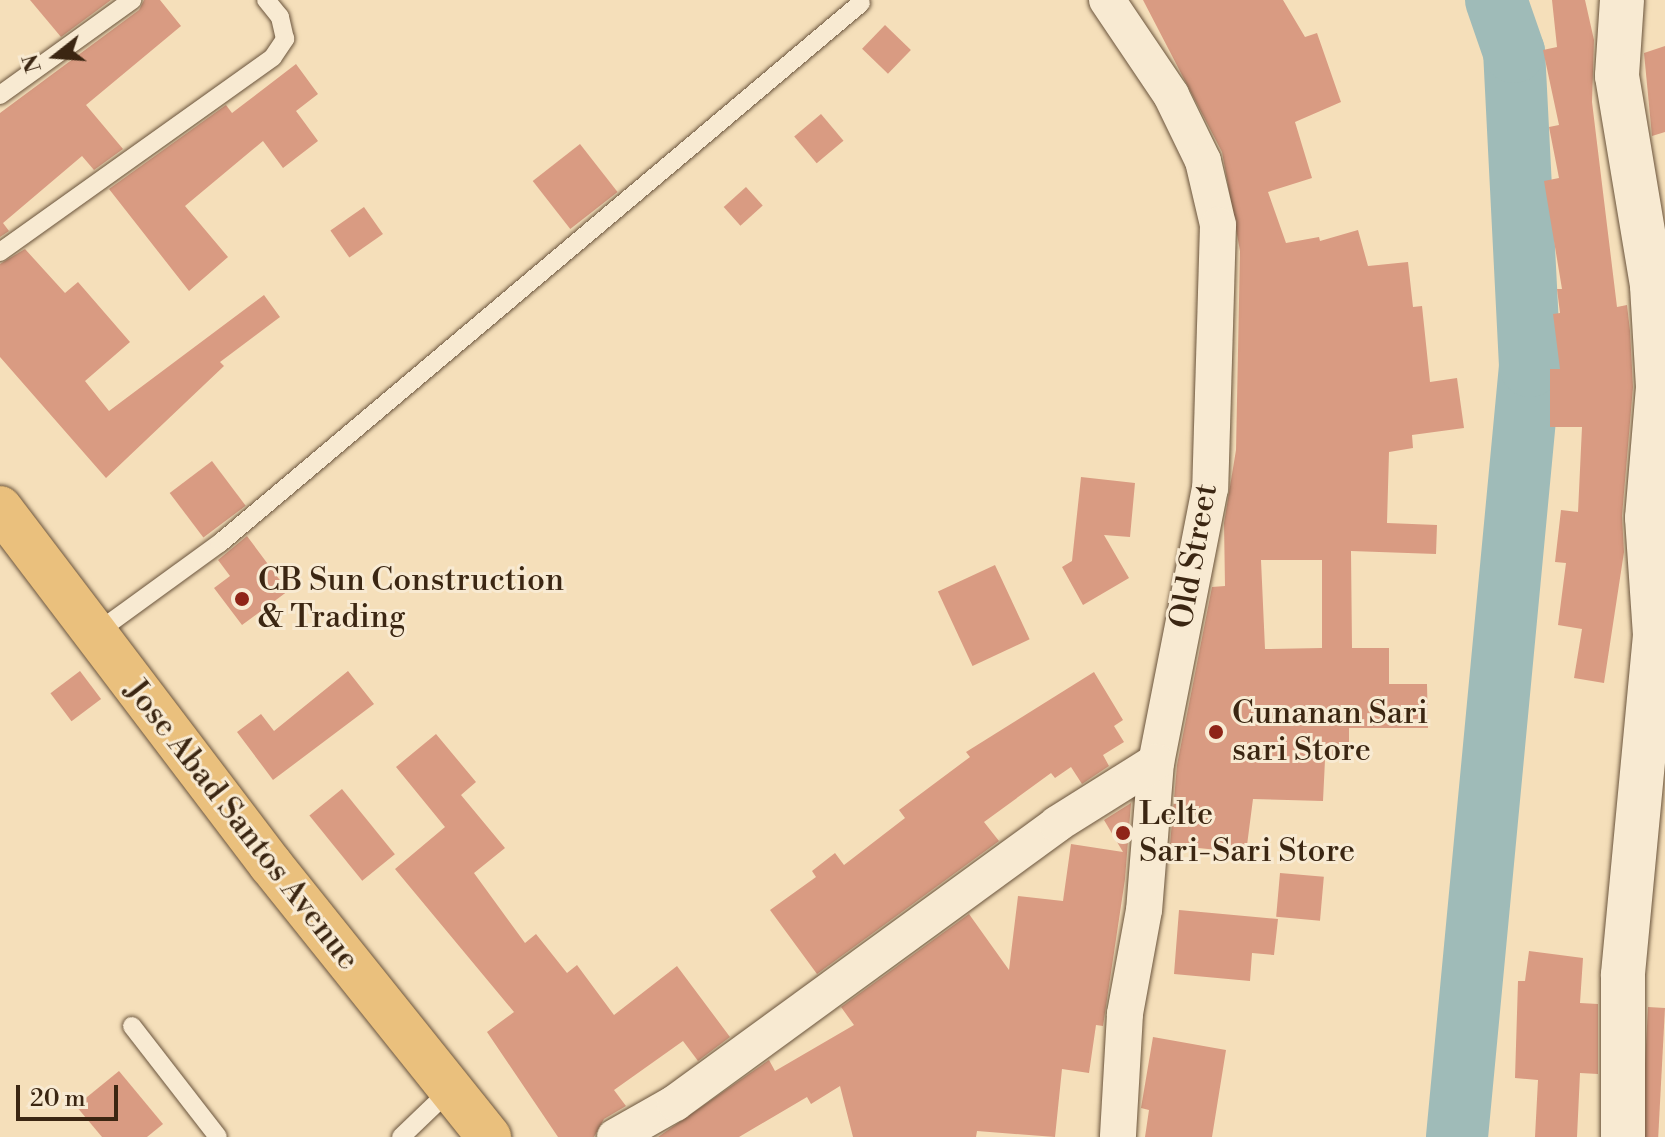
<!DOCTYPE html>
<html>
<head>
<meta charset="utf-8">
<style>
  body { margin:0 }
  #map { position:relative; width:1665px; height:1137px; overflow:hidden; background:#f5dfba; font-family:"Libre Bodoni",serif }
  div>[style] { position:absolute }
  .river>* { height:62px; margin:-31px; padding:0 31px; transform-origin:31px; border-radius:31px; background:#9fbbb8 }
  .building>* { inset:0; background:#d99b82; transform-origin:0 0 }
  .roads { filter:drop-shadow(0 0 2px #6a543c) drop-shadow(0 0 2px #6a543c) }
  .service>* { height:18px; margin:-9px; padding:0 9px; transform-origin:9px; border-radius:9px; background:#f8ead2 }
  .minor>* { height:36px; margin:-18px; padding:0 18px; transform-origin:18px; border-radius:18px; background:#f8ead2 }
  .tertiary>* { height:44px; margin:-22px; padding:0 22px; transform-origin:22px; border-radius:22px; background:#f8ead2 }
  .trunk>* { height:44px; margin:-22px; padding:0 22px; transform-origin:22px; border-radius:22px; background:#eac07d }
  .dots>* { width:22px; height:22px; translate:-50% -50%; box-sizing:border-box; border:4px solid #f8ead2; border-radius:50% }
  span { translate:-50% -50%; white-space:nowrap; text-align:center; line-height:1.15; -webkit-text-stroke:6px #f8ead2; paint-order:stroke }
  .street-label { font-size:32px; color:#3b2612 }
  .poi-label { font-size:32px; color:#3b2612 }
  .left { translate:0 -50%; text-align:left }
  .north { position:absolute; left:16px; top:16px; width:80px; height:80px; -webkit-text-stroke:6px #f8ead2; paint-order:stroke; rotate:253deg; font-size:22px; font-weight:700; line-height:32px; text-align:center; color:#3b2612 }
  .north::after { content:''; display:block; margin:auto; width:28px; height:36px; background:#3b2612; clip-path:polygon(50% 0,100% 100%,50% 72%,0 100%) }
  .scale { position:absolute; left:16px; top:1085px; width:102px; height:36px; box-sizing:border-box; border:4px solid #3b2612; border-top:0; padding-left:10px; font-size:24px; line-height:28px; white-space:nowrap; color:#3b2612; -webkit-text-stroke:6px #f8ead2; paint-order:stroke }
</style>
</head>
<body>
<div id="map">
  <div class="river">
    <i style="left:1457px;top:1137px;width:774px;rotate:-84.59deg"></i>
    <i style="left:1530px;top:366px;width:314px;rotate:-92.9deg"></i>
    <i style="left:1514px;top:52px;width:55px;rotate:-109.1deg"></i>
  </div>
  <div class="building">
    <i style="clip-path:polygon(30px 0,111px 0,61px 37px)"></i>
    <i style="clip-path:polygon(144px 0,160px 0,181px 26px,86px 105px,123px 149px,94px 170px,82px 156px,3px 223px,9px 231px,0 237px,0 113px,139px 10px)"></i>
    <i style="clip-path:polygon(evenodd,1143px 0,1283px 0,1305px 37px,1317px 33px,1341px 102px,1295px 122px,1312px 178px,1268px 192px,1286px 243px,1319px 237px,1320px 241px,1358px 230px,1368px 266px,1408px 262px,1413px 307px,1422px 306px,1430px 382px,1457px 378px,1464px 428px,1412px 435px,1413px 448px,1389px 452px,1387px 523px,1437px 525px,1436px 554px,1351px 551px,1352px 648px,1389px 648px,1389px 684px,1427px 684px,1428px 728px,1349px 728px,1349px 761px,1325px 760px,1323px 801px,1253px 799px,1246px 853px,1170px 845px,1177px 765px,1212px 587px,1225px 586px,1224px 523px,1236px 450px,1240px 251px,1222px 152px,1143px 0,1261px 560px,1322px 560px,1322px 648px,1265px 649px,1261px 560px)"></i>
    <i style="clip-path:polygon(1552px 0,1585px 0,1594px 40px,1592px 102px,1617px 307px,1627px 305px,1630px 331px,1633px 387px,1622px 516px,1624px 552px,1604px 683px,1574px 678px,1582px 629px,1558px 625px,1566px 563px,1555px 562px,1561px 510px,1578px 512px,1582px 427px,1550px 427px,1550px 369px,1560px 369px,1553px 314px,1560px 313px,1557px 289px,1562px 289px,1544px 181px,1559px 178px,1549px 127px,1559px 125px,1543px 50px,1557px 47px)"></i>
    <i style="left:885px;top:25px;width:36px;height:33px;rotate:44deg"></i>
    <i style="clip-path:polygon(1665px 46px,1665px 132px,1652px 136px,1644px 53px)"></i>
    <i style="clip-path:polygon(296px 64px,318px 94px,296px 111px,318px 141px,283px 168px,263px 141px,185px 206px,228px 257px,189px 291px,109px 189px,226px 105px,232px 113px)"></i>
    <i style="left:821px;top:114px;width:35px;height:35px;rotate:50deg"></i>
    <i style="left:580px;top:144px;width:61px;height:60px;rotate:52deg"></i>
    <i style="left:746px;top:187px;width:25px;height:30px;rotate:48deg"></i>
    <i style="left:364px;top:207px;width:33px;height:41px;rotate:55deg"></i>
    <i style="clip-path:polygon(25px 249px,65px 293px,78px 282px,130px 342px,85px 381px,109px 411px,264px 295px,280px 317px,220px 362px,224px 366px,106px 478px,0 357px,0 264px)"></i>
    <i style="left:212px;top:461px;width:56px;height:53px;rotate:53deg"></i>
    <i style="clip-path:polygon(1081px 477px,1135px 483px,1130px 537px,1104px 535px,1129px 578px,1083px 605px,1062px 567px,1072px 561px)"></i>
    <i style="clip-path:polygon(247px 536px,288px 591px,242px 625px,214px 588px,230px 576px,218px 560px)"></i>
    <i style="left:995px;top:565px;width:82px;height:63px;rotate:65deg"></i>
    <i style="left:80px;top:671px;width:35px;height:37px;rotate:53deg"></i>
    <i style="clip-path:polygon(348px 671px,374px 704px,273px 780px,237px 732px,261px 714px,274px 731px)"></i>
    <i style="clip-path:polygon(1094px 672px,1123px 720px,1114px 726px,1124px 742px,1103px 755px,1109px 766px,1082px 784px,1071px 767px,1055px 778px,1051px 773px,984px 822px,999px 841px,817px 974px,770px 910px,816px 877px,812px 871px,835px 853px,844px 865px,905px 818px,899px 810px,970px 757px,966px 752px)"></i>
    <i style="clip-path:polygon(436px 734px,476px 782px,461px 795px,505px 848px,474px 873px,525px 943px,536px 934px,567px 973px,577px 965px,614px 1015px,677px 966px,730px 1037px,698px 1061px,683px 1041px,614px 1090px,626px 1106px,604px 1119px,594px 1137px,558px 1137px,487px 1032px,514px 1012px,395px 869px,445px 827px,396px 767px)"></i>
    <i style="left:342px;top:789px;width:84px;height:42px;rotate:51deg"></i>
    <i style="clip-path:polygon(1131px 803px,1125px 879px,1103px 1026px,1096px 1025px,1089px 1073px,1062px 1069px,1055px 1137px,977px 1131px,976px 1137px,853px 1137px,840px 1086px,811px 1104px,807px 1097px,739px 1137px,658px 1137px,769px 1060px,775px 1071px,854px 1025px,841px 1007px,969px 914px,1009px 970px,1018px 896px,1063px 901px,1071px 844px,1123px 852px,1104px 820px)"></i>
    <i style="left:1280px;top:873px;width:44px;height:44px;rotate:5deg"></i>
    <i style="clip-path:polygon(1179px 910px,1278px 919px,1274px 955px,1252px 953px,1250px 981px,1174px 974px)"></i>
    <i style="clip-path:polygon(1529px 951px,1583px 958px,1580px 1003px,1598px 1004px,1598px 1074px,1580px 1073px,1577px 1137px,1535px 1137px,1538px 1080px,1515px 1078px,1518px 981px,1525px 981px)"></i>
    <i style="left:1648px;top:1007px;width:17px;height:130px;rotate:3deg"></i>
    <i style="clip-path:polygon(1153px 1037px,1226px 1050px,1212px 1137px,1145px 1137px,1149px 1110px,1141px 1108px)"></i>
    <i style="clip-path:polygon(119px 1071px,163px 1124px,147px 1137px,102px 1137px,76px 1106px)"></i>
  </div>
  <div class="roads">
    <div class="service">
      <i style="left:0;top:95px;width:163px;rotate:-35.7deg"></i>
      <i style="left:0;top:252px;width:335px;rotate:-35.5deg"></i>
      <i style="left:273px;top:57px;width:22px;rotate:-56deg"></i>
      <i style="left:285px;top:39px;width:23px;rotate:-103deg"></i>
      <i style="left:280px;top:17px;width:22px;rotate:-129deg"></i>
      <i style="left:96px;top:633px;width:153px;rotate:-36deg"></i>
      <i style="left:220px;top:543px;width:838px;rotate:-40.11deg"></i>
      <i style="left:132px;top:1026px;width:140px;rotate:52.2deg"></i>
      <i style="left:401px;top:1137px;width:69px;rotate:-43.8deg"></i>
    </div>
    <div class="minor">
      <i style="left:1107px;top:0;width:115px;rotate:56deg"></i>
      <i style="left:1171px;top:95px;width:73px;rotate:64.1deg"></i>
      <i style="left:1203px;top:161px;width:66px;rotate:76.8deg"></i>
      <i style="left:1218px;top:225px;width:263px;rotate:91.7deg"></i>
      <i style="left:1210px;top:488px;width:279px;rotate:101.1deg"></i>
      <i style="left:1156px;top:762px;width:148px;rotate:94.6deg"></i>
      <i style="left:1144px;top:910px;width:106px;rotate:100.4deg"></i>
      <i style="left:1125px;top:1014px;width:123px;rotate:93.3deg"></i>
      <i style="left:615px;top:1137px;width:69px;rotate:-29.5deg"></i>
      <i style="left:675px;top:1103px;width:473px;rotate:-36.1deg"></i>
      <i style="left:1057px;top:824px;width:117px;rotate:-32.1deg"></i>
    </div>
    <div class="tertiary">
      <i style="left:1622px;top:0;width:76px;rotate:93.8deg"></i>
      <i style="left:1617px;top:76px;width:213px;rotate:80.5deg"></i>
      <i style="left:1652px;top:286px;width:101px;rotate:86.6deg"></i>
      <i style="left:1658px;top:387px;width:131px;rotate:94.8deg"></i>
      <i style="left:1647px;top:518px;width:117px;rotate:86.1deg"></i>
      <i style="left:1655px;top:635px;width:342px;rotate:95.4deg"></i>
      <i style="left:1623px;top:975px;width:162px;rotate:90deg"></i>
    </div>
    <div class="trunk">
      <i style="left:0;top:508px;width:448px;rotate:52.8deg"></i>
      <i style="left:271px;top:865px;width:349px;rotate:51.3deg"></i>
    </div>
  </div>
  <div class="dots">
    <i style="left:242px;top:599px;background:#8f2418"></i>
    <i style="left:1216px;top:732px;background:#8f2418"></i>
    <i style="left:1123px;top:833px;background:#8f2418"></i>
  </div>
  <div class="street-label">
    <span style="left:1194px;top:556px;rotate:-80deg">Old Street</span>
    <span style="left:242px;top:825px;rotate:52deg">Jose Abad Santos Avenue</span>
  </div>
  <div class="poi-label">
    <span class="left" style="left:258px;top:599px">CB Sun Construction<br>&amp; Trading</span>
    <span class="left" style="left:1232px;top:732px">Cunanan Sari<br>sari Store</span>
    <span class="left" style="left:1139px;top:833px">Lelte<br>Sari-Sari Store</span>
  </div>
  <div class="north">N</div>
  <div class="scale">20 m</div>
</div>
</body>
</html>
